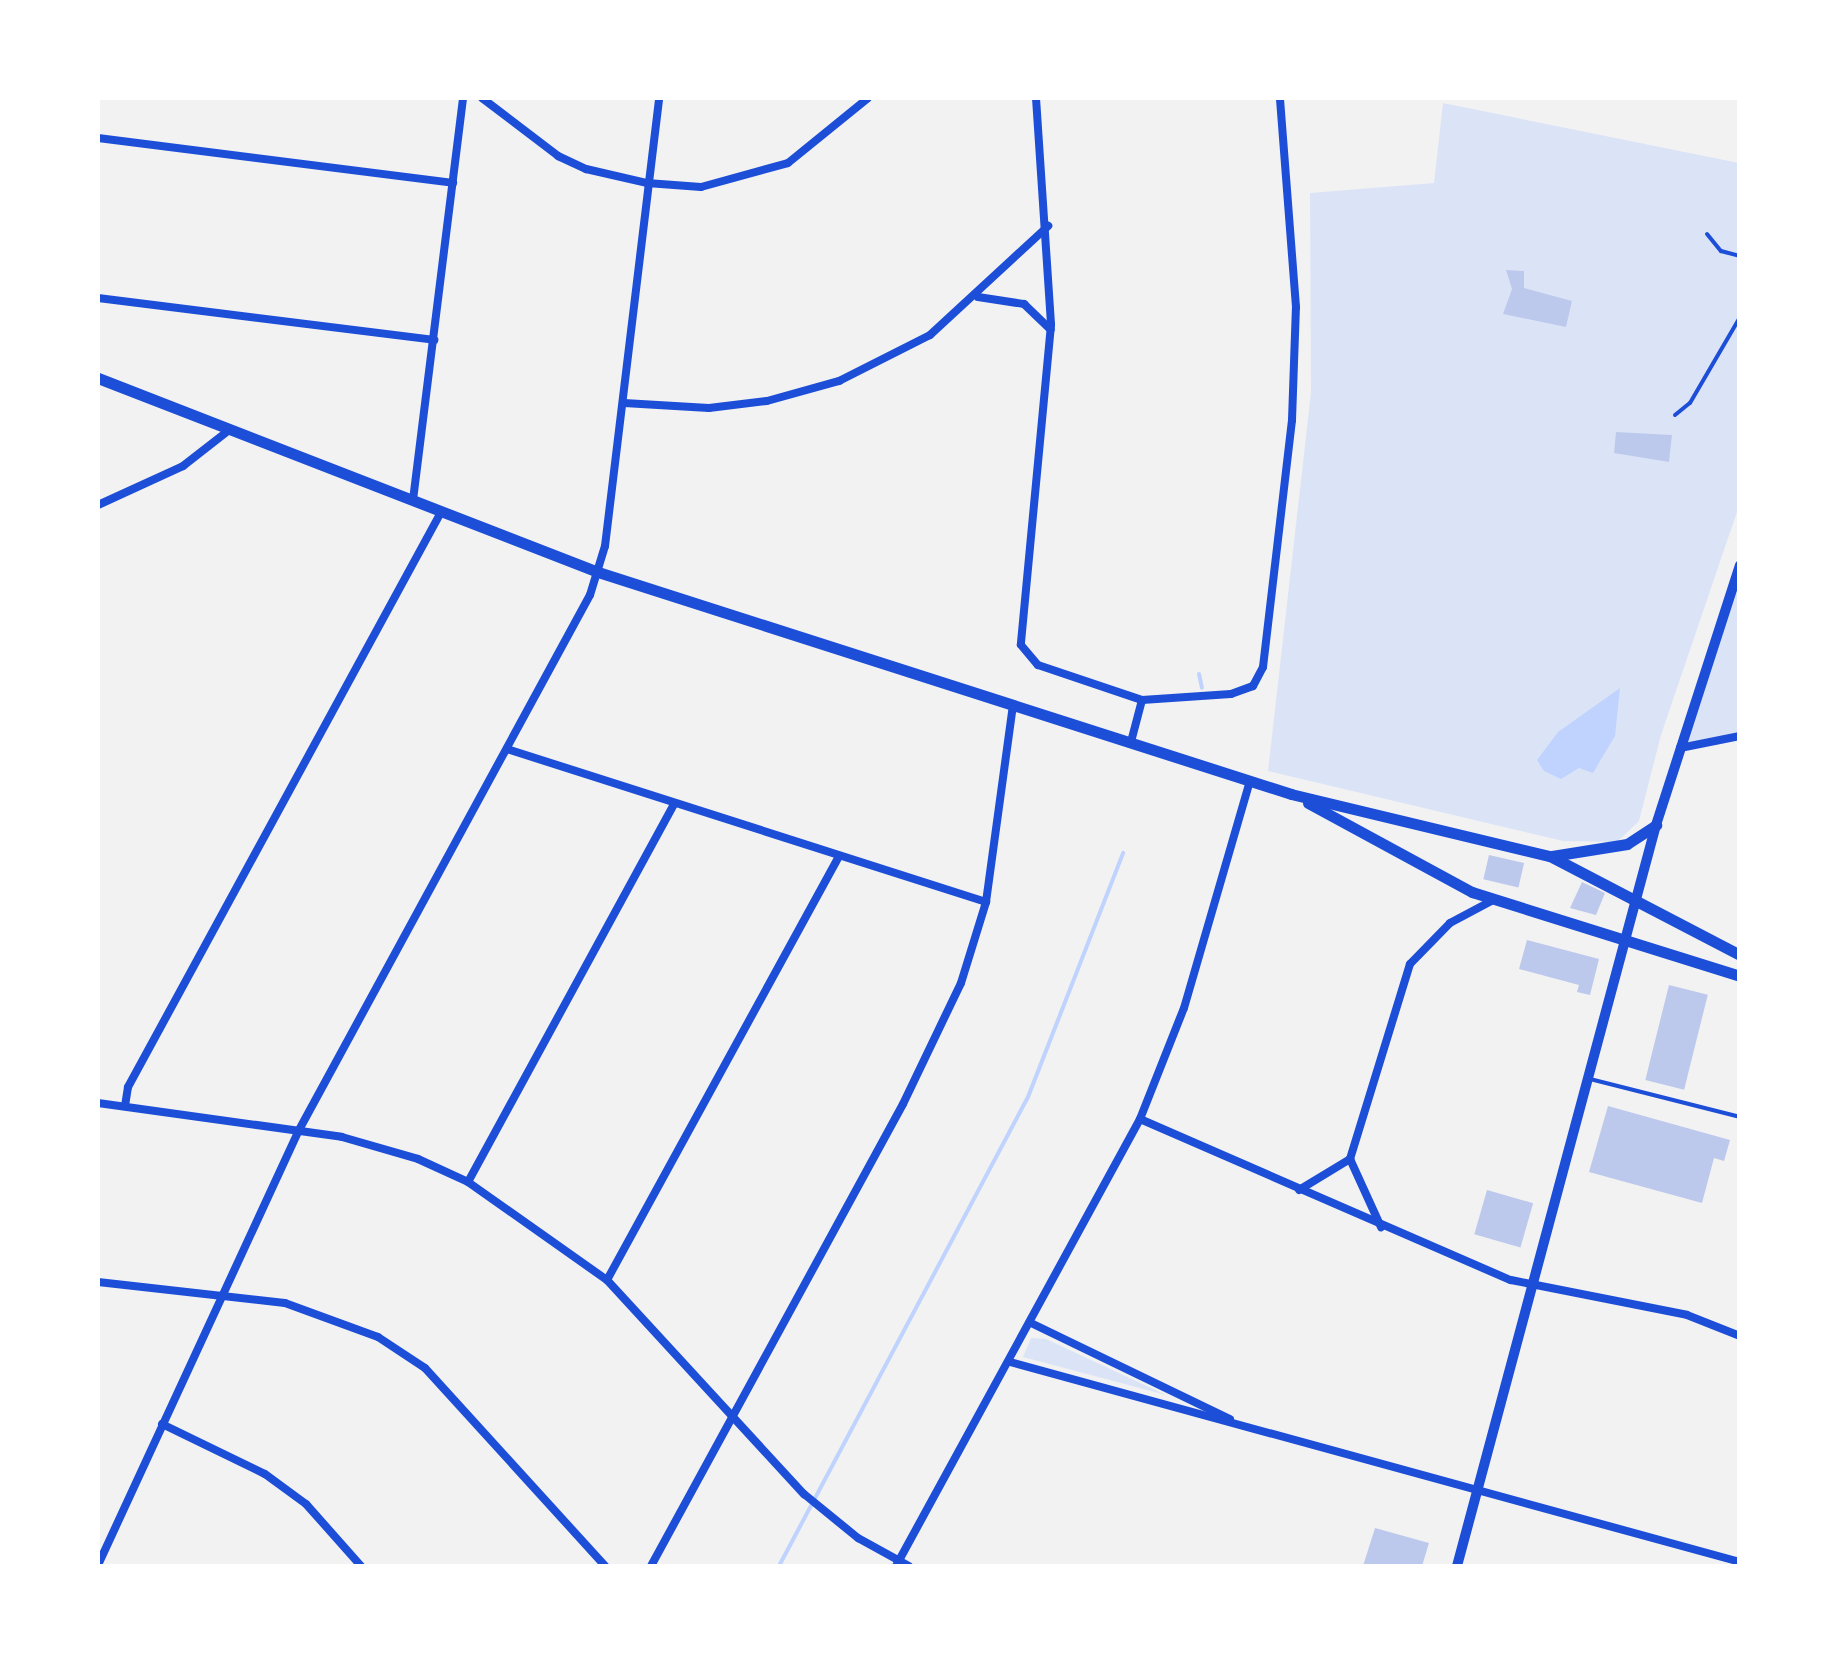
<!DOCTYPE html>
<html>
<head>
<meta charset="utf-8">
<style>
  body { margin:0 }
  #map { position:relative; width:1837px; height:1664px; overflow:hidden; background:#f2f2f2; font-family:Raleway,sans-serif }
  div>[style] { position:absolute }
  .green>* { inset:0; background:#dbe4f7 }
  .water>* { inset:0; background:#bfd3fe }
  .stream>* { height:4px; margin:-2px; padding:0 2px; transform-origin:2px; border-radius:2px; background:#bfd3fe }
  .building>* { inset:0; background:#bdc9ec; transform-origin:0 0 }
  .service>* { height:4px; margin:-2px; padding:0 2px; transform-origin:2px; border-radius:2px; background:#1d4ed8 }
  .minor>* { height:8px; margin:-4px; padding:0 4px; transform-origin:4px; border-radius:4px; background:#1d4ed8 }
  .secondary>* { height:10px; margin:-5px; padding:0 5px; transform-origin:5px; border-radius:5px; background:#1d4ed8 }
  .primary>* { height:11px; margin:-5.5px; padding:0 5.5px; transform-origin:5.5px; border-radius:5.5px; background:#1d4ed8 }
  span { translate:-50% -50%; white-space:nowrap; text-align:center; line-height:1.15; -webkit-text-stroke:10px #fff; paint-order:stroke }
  .frame { position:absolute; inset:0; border:100px solid #fff; pointer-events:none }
</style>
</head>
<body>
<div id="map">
  <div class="green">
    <i style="clip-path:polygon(1443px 103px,1739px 163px,1739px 506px,1661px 735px,1639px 821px,1617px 842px,1563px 841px,1268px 771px,1311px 392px,1310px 193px,1434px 183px)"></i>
    <i style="clip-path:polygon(1739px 565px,1739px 736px,1679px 748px)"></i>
    <i style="clip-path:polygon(1031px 1338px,1046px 1339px,1166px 1395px,1023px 1357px)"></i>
  </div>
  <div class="water">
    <i style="clip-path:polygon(1620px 688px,1615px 736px,1593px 773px,1579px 768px,1561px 779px,1544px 771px,1537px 760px,1558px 732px)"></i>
  </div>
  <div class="stream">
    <i style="left:1199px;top:674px;width:14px;rotate:78deg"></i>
    <i style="left:779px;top:1566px;width:531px;rotate:-62.04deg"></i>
    <i style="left:1028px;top:1097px;width:262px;rotate:-68.7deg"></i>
  </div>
  <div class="building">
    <i style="clip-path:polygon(1506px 270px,1524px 271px,1524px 288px,1572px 301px,1566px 327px,1503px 314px,1512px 289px)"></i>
    <i style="clip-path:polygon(1616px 432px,1672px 435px,1669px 462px,1614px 453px)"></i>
    <i style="left:1489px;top:855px;width:36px;height:25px;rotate:13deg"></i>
    <i style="clip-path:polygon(1582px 882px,1605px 893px,1596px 915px,1570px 908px)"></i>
    <i style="clip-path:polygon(1527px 940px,1599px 959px,1590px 995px,1577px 992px,1579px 985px,1519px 969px)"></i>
    <i style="left:1669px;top:985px;width:40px;height:98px;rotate:14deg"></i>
    <i style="clip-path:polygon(1608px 1106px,1730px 1140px,1724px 1161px,1714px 1158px,1702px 1203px,1589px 1172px)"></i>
    <i style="left:1487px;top:1190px;width:48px;height:46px;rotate:16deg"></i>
    <i style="clip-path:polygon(1375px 1528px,1429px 1543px,1422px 1566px,1363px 1566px)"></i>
  </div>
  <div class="service">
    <i style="left:1707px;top:234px;width:22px;rotate:51deg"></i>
    <i style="left:1721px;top:251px;width:20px;rotate:15deg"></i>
    <i style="left:1675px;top:415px;width:19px;rotate:-39deg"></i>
    <i style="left:1690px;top:403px;width:99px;rotate:-59.8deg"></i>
    <i style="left:1590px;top:1079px;width:155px;rotate:14.2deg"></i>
  </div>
  <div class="minor">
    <i style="left:482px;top:98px;width:96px;rotate:37.3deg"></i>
    <i style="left:558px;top:156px;width:31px;rotate:25deg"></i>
    <i style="left:586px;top:169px;width:63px;rotate:12.9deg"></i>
    <i style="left:647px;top:183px;width:54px;rotate:4.2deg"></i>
    <i style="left:701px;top:187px;width:90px;rotate:-15.4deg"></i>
    <i style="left:788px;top:163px;width:103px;rotate:-39.1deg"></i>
    <i style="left:1036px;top:98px;width:227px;rotate:86.2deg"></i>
    <i style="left:1051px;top:325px;width:321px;rotate:95.4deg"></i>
    <i style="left:1021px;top:645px;width:26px;rotate:50deg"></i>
    <i style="left:1038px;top:665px;width:110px;rotate:18.6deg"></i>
    <i style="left:1142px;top:700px;width:43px;rotate:104.7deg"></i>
    <i style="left:98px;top:138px;width:358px;rotate:7.2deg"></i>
    <i style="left:978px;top:297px;width:47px;rotate:8.7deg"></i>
    <i style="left:1024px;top:304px;width:37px;rotate:44deg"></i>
    <i style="left:98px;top:298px;width:339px;rotate:7.1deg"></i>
    <i style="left:624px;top:403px;width:85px;rotate:3.4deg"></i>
    <i style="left:709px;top:408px;width:58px;rotate:-6.9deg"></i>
    <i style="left:767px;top:401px;width:75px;rotate:-15.5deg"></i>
    <i style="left:839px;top:381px;width:102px;rotate:-26.8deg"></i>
    <i style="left:930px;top:335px;width:161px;rotate:-42.7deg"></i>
    <i style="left:413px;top:500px;width:405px;rotate:-82.9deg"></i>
    <i style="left:98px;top:505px;width:94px;rotate:-24.6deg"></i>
    <i style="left:183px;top:466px;width:58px;rotate:-38deg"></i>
    <i style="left:1142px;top:700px;width:89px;rotate:-3.9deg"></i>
    <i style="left:1231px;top:694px;width:23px;rotate:-20deg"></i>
    <i style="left:1253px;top:686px;width:21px;rotate:-62deg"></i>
    <i style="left:1263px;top:667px;width:249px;rotate:-83.3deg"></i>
    <i style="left:1292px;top:420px;width:113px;rotate:-88deg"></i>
    <i style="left:1296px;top:307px;width:210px;rotate:-94.4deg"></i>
    <i style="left:1680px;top:748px;width:61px;rotate:-11.3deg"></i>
    <i style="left:507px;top:749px;width:503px;rotate:17.71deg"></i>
    <i style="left:98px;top:1103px;width:246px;rotate:7.9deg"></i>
    <i style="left:342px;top:1137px;width:79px;rotate:16.1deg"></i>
    <i style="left:418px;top:1159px;width:55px;rotate:24.7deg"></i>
    <i style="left:468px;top:1182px;width:170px;rotate:35.2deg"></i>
    <i style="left:607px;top:1280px;width:291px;rotate:47.4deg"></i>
    <i style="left:804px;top:1494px;width:70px;rotate:39.2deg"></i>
    <i style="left:858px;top:1538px;width:58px;rotate:28.8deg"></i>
    <i style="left:125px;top:1106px;width:19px;rotate:-81deg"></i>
    <i style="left:128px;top:1087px;width:652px;rotate:-61.43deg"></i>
    <i style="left:1140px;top:1119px;width:404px;rotate:23.5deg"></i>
    <i style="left:1511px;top:1280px;width:179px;rotate:11.2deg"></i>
    <i style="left:1687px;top:1315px;width:57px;rotate:21.6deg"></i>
    <i style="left:1350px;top:1159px;width:75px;rotate:65.5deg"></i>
    <i style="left:468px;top:1182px;width:430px;rotate:-61.4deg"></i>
    <i style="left:1299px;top:1190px;width:60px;rotate:-31.3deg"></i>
    <i style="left:1350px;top:1159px;width:204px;rotate:-72.9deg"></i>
    <i style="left:1410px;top:964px;width:57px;rotate:-45.7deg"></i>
    <i style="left:1450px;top:923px;width:49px;rotate:-28.1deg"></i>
    <i style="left:607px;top:1280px;width:482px;rotate:-61.3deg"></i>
    <i style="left:98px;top:1282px;width:188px;rotate:6.4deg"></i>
    <i style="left:285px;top:1303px;width:99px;rotate:20.1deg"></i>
    <i style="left:378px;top:1337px;width:56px;rotate:33.4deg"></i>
    <i style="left:425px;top:1368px;width:268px;rotate:47.7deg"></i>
    <i style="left:1031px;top:1323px;width:221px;rotate:25.8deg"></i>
    <i style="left:1010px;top:1362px;width:757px;rotate:15.32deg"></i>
    <i style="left:162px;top:1424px;width:114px;rotate:25.9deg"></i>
    <i style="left:265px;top:1474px;width:51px;rotate:36.2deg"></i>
    <i style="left:306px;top:1504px;width:83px;rotate:48.4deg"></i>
    <i style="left:98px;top:1565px;width:479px;rotate:-65.2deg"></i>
    <i style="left:299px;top:1130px;width:609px;rotate:-61.46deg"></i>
    <i style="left:590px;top:595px;width:51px;rotate:-73deg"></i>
    <i style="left:605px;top:546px;width:451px;rotate:-83.1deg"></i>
    <i style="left:651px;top:1566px;width:526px;rotate:-61.39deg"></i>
    <i style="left:903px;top:1104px;width:134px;rotate:-64.4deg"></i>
    <i style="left:961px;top:983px;width:85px;rotate:-72.8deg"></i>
    <i style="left:986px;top:902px;width:199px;rotate:-82.2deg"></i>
    <i style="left:896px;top:1566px;width:509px;rotate:-61.37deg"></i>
    <i style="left:1140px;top:1119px;width:119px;rotate:-68.4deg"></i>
    <i style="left:1184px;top:1008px;width:236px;rotate:-73.8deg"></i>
  </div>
  <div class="secondary">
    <i style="left:1457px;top:1566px;width:767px;rotate:-74.97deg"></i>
    <i style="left:1656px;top:825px;width:273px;rotate:-72.1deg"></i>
  </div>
  <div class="primary">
    <i style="left:98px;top:378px;width:536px;rotate:21.21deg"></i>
    <i style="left:598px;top:572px;width:728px;rotate:17.76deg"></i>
    <i style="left:1291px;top:794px;width:266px;rotate:13.5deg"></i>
    <i style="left:1550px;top:856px;width:214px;rotate:27.5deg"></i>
    <i style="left:1308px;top:803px;width:187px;rotate:28.5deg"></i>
    <i style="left:1472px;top:892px;width:281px;rotate:17.4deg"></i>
    <i style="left:1552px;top:856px;width:76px;rotate:-9.1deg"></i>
    <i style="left:1627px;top:844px;width:35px;rotate:-33deg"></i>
  </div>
  <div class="frame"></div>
</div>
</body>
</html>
